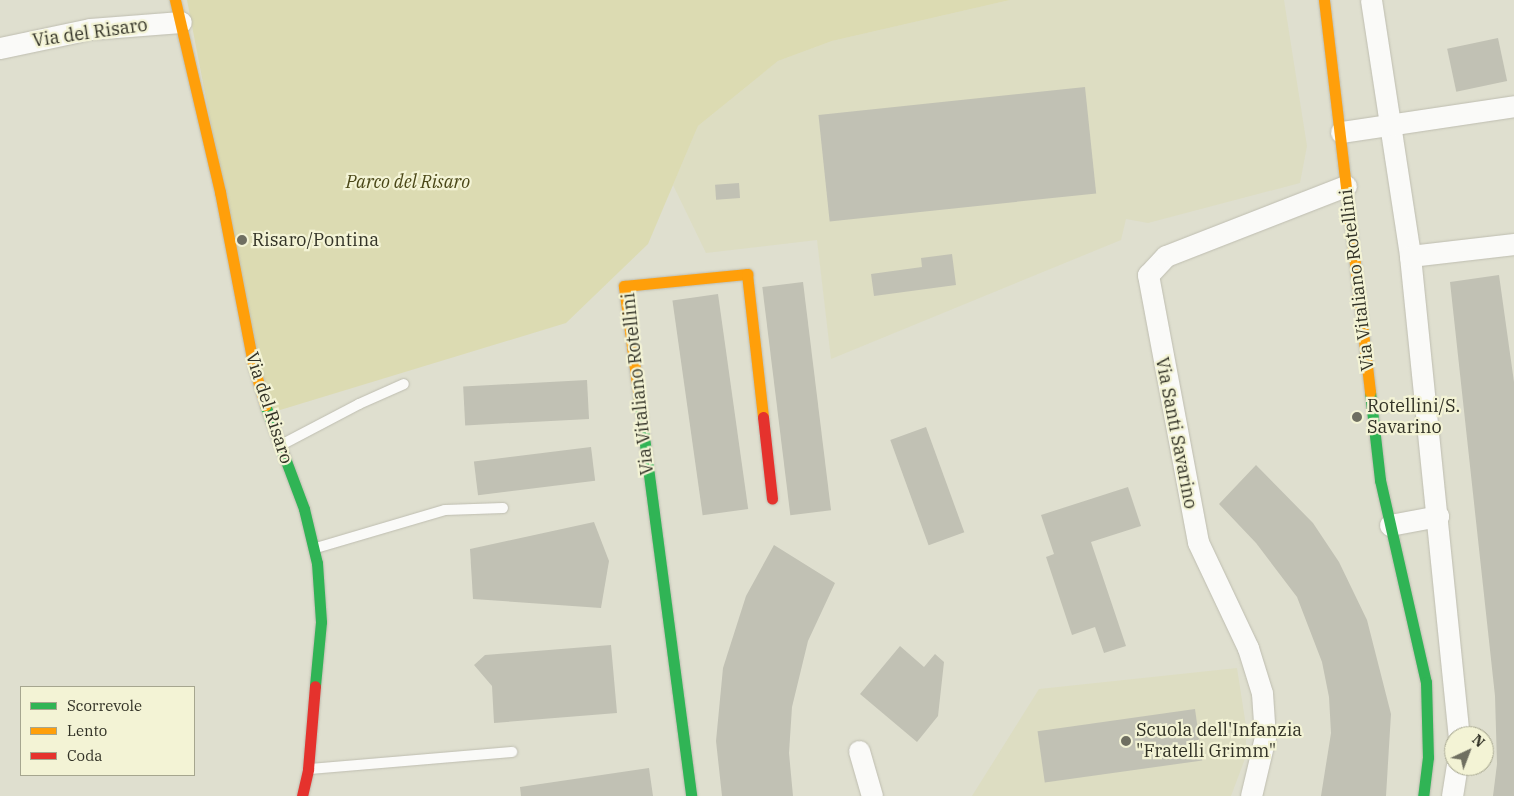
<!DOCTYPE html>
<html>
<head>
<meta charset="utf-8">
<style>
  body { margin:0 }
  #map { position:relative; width:1514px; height:796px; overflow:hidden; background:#dfdfcf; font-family:"IBM Plex Serif",serif }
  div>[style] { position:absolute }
  .built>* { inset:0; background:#ddddc2 }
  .green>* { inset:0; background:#dcdbb2 }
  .building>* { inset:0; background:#c1c1b4; transform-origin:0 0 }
  .roads { filter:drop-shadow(0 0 1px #bebdb0) drop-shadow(0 0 1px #bebdb0) }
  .lane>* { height:10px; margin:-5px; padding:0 5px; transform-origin:5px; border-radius:5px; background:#fafaf8 }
  .street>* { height:21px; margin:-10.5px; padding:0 10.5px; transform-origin:10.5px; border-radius:10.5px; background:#fafaf8 }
  .fast>* { height:11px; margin:-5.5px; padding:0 5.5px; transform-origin:5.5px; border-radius:5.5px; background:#30b455 }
  .slow>* { height:11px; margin:-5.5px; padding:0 5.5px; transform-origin:5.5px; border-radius:5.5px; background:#ff9f0a }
  .jam>* { height:11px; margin:-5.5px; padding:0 5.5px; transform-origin:5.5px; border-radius:5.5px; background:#e5322d }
  .dots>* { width:14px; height:14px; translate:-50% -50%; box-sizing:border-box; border:2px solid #f3f3d5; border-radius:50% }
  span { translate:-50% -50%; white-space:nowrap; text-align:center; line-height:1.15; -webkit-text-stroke:4.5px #f3f3d5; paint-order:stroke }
  .street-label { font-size:18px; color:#323226 }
  .park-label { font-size:18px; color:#4a4717; font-style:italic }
  .poi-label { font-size:18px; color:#323226 }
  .left { translate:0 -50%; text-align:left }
  .legend { position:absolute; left:20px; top:686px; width:175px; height:90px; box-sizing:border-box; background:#f3f3d5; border:1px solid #a6a68f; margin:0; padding:6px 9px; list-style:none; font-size:15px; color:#323226 }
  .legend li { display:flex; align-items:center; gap:10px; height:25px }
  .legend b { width:25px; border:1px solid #a6a68f }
  .north { position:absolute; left:1444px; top:726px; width:50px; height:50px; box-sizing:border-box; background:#f3f3d5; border:1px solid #a6a68f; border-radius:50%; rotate:43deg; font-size:14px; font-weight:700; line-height:20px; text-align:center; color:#323226 }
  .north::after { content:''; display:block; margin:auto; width:18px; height:22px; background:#6f6f61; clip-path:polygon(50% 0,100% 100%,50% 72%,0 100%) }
</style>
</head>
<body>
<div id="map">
  <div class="built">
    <i style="clip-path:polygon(1010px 0,1284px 0,1307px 146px,1300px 183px,1148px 223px,1126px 219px,1121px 240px,831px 359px,817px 240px,706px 253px,673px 185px,698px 126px,778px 61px,832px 41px)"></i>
    <i style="clip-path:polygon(1237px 668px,1246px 726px,1246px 756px,1231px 796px,972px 796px,1039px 689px)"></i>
  </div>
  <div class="green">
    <i style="clip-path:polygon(187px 0,1010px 0,832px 41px,778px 61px,698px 126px,648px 244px,566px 323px,267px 414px)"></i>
  </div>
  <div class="building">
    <i style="left:1498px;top:38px;width:44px;height:52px;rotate:78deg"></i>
    <i style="left:1085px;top:87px;width:107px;height:268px;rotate:84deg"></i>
    <i style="left:739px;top:183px;width:15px;height:24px;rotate:86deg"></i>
    <i style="clip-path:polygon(952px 254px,956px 285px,874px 296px,871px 274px,922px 267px,921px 258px)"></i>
    <i style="clip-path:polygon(1499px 275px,1514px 382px,1514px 796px,1493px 796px,1497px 764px,1495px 696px,1450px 282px)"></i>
    <i style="left:803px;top:282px;width:230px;height:41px;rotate:83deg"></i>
    <i style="left:718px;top:294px;width:217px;height:46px;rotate:82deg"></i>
    <i style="left:587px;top:380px;width:39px;height:124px;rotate:87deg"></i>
    <i style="left:926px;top:427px;width:112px;height:38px;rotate:70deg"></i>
    <i style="left:591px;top:447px;width:34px;height:118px;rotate:83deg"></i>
    <i style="clip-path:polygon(1256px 465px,1313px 523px,1339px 562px,1367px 620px,1391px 714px,1386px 796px,1321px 796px,1331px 733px,1329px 697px,1322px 662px,1297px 597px,1256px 543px,1219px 504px)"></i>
    <i style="clip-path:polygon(1128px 487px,1141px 526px,1091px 542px,1126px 646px,1104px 653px,1095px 627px,1072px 635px,1046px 557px,1054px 554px,1041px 515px)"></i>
    <i style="clip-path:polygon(594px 522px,609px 561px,601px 608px,473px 599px,470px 549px)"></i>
    <i style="clip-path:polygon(774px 545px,835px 583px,808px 641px,792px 707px,789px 753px,793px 796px,722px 796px,716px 741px,723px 668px,746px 596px)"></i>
    <i style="clip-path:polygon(611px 645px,617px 713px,494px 723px,492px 686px,474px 665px,485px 655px)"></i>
    <i style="clip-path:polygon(900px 646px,924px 667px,935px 654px,944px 662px,938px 716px,917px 742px,860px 694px)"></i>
    <i style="left:1195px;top:709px;width:52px;height:159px;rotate:82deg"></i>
    <i style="clip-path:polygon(649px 768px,653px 796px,521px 796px,520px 787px)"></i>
  </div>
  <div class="roads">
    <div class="lane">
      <i style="left:281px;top:445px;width:88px;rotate:-27.7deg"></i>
      <i style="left:359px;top:404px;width:49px;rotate:-24deg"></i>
      <i style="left:316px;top:548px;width:134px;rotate:-16.4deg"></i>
      <i style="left:445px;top:510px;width:58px;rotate:-2deg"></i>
      <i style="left:309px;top:769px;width:204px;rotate:-4.8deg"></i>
    </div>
    <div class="street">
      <i style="left:1371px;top:0;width:259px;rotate:81.3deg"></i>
      <i style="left:1410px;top:256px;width:482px;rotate:84.2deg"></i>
      <i style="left:0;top:48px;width:92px;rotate:-11.9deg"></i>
      <i style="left:90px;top:29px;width:91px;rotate:-4.4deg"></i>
      <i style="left:1341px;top:132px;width:175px;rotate:-8.5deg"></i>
      <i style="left:1410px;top:256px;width:105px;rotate:-6.6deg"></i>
      <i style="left:1390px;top:525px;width:49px;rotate:-10.6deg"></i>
      <i style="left:859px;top:751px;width:47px;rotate:73.9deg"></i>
      <i style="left:1251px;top:796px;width:61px;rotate:-76.7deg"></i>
      <i style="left:1265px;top:737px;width:44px;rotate:-93.9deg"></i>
      <i style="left:1262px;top:693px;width:47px;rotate:-107.3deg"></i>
      <i style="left:1248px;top:648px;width:117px;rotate:-115.3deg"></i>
      <i style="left:1198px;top:542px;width:272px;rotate:-100.6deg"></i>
      <i style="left:1148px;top:275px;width:26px;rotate:-47deg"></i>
      <i style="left:1166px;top:256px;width:193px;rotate:-21.3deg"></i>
      <i style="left:1452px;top:796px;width:30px;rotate:-81deg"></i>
    </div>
    <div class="fast">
      <i style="left:1370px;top:392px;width:89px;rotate:83.5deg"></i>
      <i style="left:1380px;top:480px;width:207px;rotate:77.2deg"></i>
      <i style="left:1426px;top:682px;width:75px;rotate:88.5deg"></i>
      <i style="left:1428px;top:757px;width:39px;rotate:97deg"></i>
      <i style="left:639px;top:399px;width:400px;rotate:82.5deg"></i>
      <i style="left:265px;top:405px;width:111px;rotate:69.4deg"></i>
      <i style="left:304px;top:509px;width:56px;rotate:76.5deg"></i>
      <i style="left:317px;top:563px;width:59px;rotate:86.1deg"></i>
      <i style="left:321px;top:622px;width:64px;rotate:95.4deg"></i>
    </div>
    <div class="slow">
      <i style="left:175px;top:0;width:197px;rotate:76.8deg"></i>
      <i style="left:220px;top:192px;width:179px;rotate:79.1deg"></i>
      <i style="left:254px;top:368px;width:39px;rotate:73deg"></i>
      <i style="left:1324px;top:0;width:395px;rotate:83.3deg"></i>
      <i style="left:639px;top:399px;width:114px;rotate:-97.6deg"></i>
      <i style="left:624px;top:286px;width:124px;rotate:-5.6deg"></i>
      <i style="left:747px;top:274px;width:144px;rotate:83.6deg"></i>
    </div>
    <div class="jam">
      <i style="left:763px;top:417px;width:82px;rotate:83.7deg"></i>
      <i style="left:302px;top:796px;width:28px;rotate:-77deg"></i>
      <i style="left:308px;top:769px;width:83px;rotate:-85.2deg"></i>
    </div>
  </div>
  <div class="dots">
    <i style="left:242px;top:240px;background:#6f6f61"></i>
    <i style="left:1357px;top:417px;background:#6f6f61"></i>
    <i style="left:1126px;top:741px;background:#6f6f61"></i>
  </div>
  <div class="street-label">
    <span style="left:90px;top:33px;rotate:-8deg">Via del Risaro</span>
    <span style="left:1357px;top:280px;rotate:-97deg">Via Vitaliano Rotellini</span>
    <span style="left:638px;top:384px;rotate:-96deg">Via Vitaliano Rotellini</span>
    <span style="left:269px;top:408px;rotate:72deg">Via del Risaro</span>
    <span style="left:1176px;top:433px;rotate:79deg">Via Santi Savarino</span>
  </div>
  <div class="park-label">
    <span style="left:408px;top:182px">Parco del Risaro</span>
  </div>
  <div class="poi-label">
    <span class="left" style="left:252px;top:240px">Risaro/Pontina</span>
    <span class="left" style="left:1367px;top:417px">Rotellini/S.<br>Savarino</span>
    <span class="left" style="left:1136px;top:741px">Scuola dell'Infanzia<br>"Fratelli Grimm"</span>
  </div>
  <ul class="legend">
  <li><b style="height:6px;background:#30b455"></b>Scorrevole</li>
  <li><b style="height:6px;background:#ff9f0a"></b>Lento</li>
  <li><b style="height:6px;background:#e5322d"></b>Coda</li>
  </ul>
  <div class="north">N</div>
</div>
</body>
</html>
